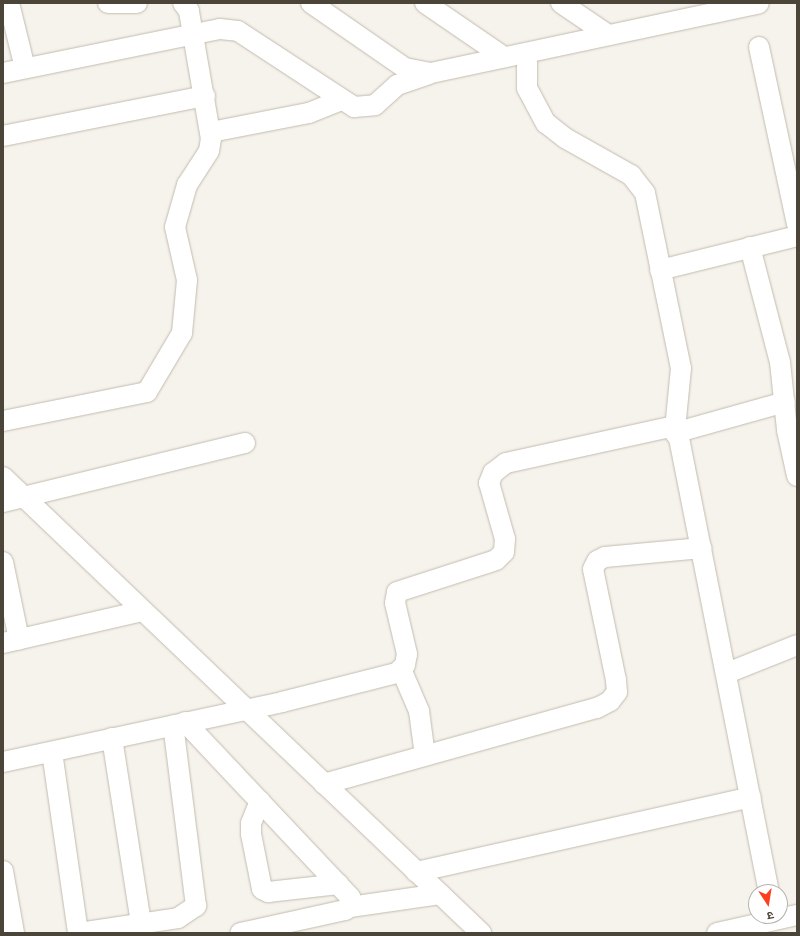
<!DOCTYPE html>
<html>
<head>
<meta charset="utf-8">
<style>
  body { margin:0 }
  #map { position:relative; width:800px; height:936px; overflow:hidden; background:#f6f3ec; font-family:"Nunito Sans","Noto Sans Devanagari",sans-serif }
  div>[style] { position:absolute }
  .roads { filter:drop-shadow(0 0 1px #c2bbae) drop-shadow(0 0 1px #c2bbae) }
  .minor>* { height:20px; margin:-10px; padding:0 10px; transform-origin:10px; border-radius:10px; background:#fff }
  span { translate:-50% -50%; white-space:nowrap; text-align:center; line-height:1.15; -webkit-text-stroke:3px #fff; paint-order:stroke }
  .frame { position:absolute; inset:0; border:4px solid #4b4439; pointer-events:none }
  .north { position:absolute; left:748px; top:884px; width:40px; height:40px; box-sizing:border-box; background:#fff; border:1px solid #b7b4b0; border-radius:50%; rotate:168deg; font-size:11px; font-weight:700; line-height:16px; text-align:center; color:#4b4439 }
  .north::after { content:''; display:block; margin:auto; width:14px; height:18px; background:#fc3f1d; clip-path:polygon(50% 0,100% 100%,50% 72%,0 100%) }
</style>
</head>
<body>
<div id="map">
  <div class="roads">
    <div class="minor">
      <i style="left:9px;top:3px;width:67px;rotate:76.2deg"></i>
      <i style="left:108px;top:3px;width:29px"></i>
      <i style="left:311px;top:3px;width:114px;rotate:34.7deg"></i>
      <i style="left:405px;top:68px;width:26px;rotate:11deg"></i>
      <i style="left:431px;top:73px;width:335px;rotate:-12deg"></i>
      <i style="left:425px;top:3px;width:96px;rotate:34.4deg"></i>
      <i style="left:561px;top:3px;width:57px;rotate:34.2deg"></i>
      <i style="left:759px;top:47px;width:181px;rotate:77.9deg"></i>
      <i style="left:527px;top:53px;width:35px;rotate:90deg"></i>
      <i style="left:527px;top:88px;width:40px;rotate:62deg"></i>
      <i style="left:546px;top:123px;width:24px;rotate:38deg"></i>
      <i style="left:565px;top:138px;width:76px;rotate:29.3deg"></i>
      <i style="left:631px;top:175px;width:23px;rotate:52deg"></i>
      <i style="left:645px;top:193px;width:179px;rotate:78.4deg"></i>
      <i style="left:681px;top:368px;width:61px;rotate:95.6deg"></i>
      <i style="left:3px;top:73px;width:221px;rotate:-11.5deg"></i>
      <i style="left:220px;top:29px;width:18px;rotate:6deg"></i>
      <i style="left:238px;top:31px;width:139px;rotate:33.2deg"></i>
      <i style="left:354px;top:107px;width:21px;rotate:-5deg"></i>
      <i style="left:375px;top:105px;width:30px;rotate:-42deg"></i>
      <i style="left:397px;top:85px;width:34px;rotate:-19deg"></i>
      <i style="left:211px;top:132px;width:100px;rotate:-11deg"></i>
      <i style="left:309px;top:113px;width:35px;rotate:-22deg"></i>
      <i style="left:3px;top:136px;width:206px;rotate:-11.2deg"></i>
      <i style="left:750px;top:247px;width:119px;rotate:75.4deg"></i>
      <i style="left:780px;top:362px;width:68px;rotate:84.1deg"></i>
      <i style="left:787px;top:430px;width:47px;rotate:77.7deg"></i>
      <i style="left:660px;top:270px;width:141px;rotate:-13.9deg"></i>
      <i style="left:3px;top:421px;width:147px;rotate:-11.4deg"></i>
      <i style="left:147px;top:392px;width:69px;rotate:-59.3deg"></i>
      <i style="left:182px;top:333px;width:53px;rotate:-84.6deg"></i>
      <i style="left:187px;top:280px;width:54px;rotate:-102.8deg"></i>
      <i style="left:175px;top:227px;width:44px;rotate:-74.1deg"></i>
      <i style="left:187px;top:185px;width:40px;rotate:-57.1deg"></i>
      <i style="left:209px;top:151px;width:12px;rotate:-81deg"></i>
      <i style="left:211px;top:139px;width:130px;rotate:-99.8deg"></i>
      <i style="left:189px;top:11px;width:10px;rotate:-127deg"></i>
      <i style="left:678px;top:432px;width:111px;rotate:-15.7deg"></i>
      <i style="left:3px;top:477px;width:661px;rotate:43.65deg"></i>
      <i style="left:3px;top:502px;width:249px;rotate:-13.7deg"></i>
      <i style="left:3px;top:562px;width:79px;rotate:78.3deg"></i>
      <i style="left:3px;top:643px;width:144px;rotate:-12.9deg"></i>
      <i style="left:401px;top:669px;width:46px;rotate:66.8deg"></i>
      <i style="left:419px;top:711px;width:45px;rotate:82.4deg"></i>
      <i style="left:727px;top:673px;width:75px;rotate:-21.8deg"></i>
      <i style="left:185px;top:722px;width:241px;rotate:46.7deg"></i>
      <i style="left:350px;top:897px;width:10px;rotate:90deg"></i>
      <i style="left:350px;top:907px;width:6px;rotate:149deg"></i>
      <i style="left:345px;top:910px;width:107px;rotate:167.6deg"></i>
      <i style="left:112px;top:738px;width:188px;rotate:81.1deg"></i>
      <i style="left:52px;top:752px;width:183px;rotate:81.8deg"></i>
      <i style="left:3px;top:762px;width:285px;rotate:-12.1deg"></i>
      <i style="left:282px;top:702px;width:119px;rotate:-14.2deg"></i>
      <i style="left:397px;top:673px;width:11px;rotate:-45deg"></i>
      <i style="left:405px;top:665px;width:11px;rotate:-80deg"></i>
      <i style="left:407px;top:654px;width:52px;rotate:-103.2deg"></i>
      <i style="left:395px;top:603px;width:11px;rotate:-80deg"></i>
      <i style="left:397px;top:592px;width:104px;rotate:-17.9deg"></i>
      <i style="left:496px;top:560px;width:11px;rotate:-45deg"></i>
      <i style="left:504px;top:552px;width:13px;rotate:-86deg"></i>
      <i style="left:505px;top:539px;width:58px;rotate:-105.9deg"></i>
      <i style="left:489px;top:483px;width:11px;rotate:-68deg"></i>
      <i style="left:493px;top:473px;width:16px;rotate:-38deg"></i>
      <i style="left:506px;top:463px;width:168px;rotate:-12.4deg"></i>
      <i style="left:670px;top:427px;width:14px;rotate:51deg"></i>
      <i style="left:679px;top:438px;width:463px;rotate:78.8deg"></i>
      <i style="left:324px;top:784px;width:283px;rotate:-15.6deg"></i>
      <i style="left:597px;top:708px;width:15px;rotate:-28deg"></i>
      <i style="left:610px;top:701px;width:11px;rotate:-52deg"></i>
      <i style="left:617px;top:692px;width:12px;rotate:-95deg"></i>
      <i style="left:616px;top:680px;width:113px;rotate:-101.7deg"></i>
      <i style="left:593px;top:569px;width:9px;rotate:-63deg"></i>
      <i style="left:597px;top:561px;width:9px;rotate:-27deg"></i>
      <i style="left:605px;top:557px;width:97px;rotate:-5.3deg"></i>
      <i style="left:260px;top:801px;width:24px;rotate:112deg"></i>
      <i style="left:251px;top:823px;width:11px;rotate:90deg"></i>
      <i style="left:251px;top:834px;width:56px;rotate:78.7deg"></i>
      <i style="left:262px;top:889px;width:7px;rotate:27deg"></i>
      <i style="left:268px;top:892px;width:71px;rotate:-6.4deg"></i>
      <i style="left:3px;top:871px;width:63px;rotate:79.9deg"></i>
      <i style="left:416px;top:872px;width:343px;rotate:-12.6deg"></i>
      <i style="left:350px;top:907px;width:91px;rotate:-8.2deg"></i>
      <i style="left:79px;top:933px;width:100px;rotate:-8.6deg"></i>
      <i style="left:178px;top:918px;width:22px;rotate:-34deg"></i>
      <i style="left:196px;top:906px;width:182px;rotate:-97.2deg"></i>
      <i style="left:717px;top:933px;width:82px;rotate:-12.7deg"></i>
    </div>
  </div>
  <div class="frame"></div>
  <div class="north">उ</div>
</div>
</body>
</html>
